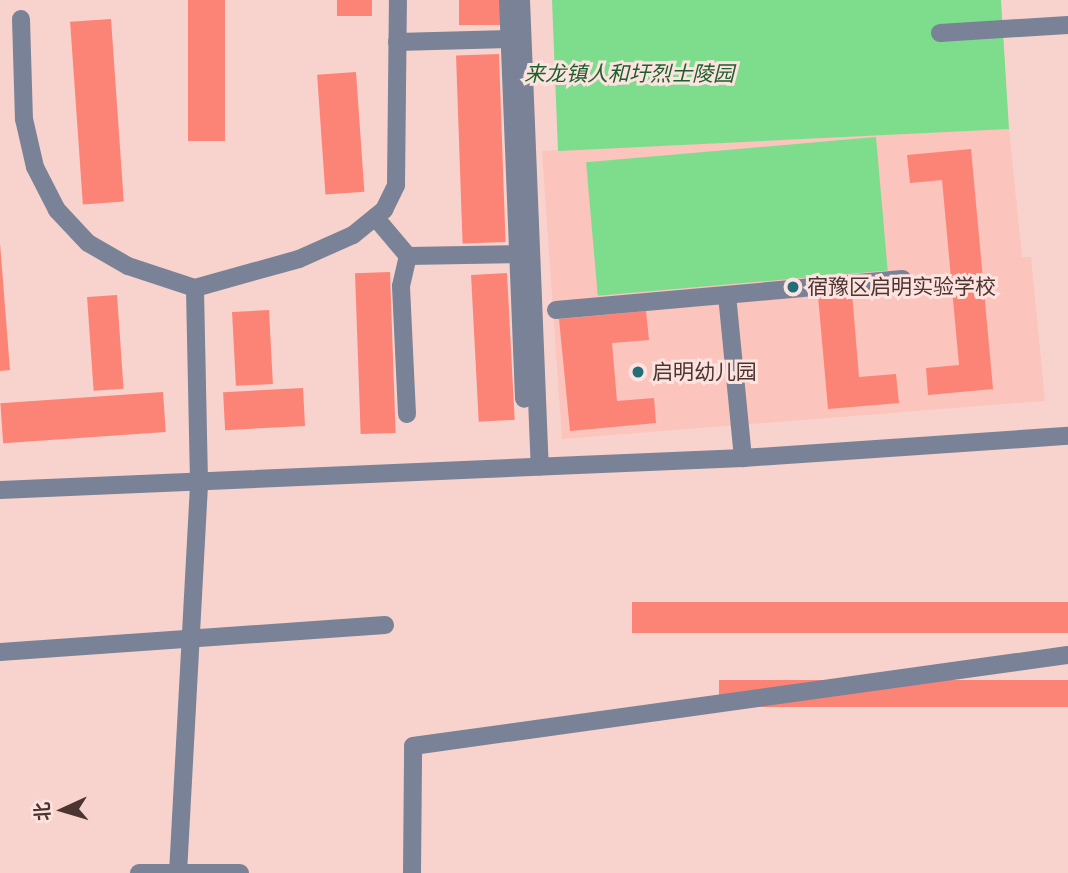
<!DOCTYPE html>
<html>
<head>
<meta charset="utf-8">
<style>
  body { margin:0 }
  #map { position:relative; width:1068px; height:873px; overflow:hidden; background:#f8d3cd; font-family:Merriweather,"Noto Sans SC",serif }
  div>[style] { position:absolute }
  .built>* { inset:0; background:#fbc4bc }
  .green>* { inset:0; background:#7edc8d; transform-origin:0 0 }
  .building>* { inset:0; background:#fc8476; transform-origin:0 0 }
  .minor>* { height:18px; margin:-9px; padding:0 9px; transform-origin:9px; border-radius:9px; background:#7a8297 }
  .dots>* { width:19px; height:19px; translate:-50% -50%; box-sizing:border-box; border:4px solid #fde3e0; border-radius:50% }
  span { translate:-50% -50%; white-space:nowrap; text-align:center; line-height:1.15; -webkit-text-stroke:6px #fde3e0; paint-order:stroke }
  .park-label { font-size:21px; color:#1b5f2b; font-style:italic }
  .poi-label { font-size:21px; color:#4c3431 }
  .left { translate:0 -50%; text-align:left }
  .north { position:absolute; left:28px; top:775px; width:70px; height:70px; -webkit-text-stroke:5px #fde3e0; paint-order:stroke; rotate:266deg; font-size:19px; font-weight:700; line-height:28px; text-align:center; color:#4c3431 }
  .north::after { content:''; display:block; margin:auto; width:24px; height:32px; background:#4c3431; clip-path:polygon(50% 0,100% 100%,50% 72%,0 100%) }
</style>
</head>
<body>
<div id="map">
  <div class="built">
    <i style="clip-path:polygon(1009px 129px,1022px 257px,1031px 257px,1045px 401px,562px 439px,542px 151px)"></i>
  </div>
  <div class="green">
    <i style="clip-path:polygon(552px 0,1001px 0,1009px 129px,558px 151px)"></i>
    <i style="left:876px;top:137px;width:134px;height:291px;rotate:85deg"></i>
  </div>
  <div class="building">
    <i style="left:188px;top:0;width:37px;height:141px"></i>
    <i style="left:337px;top:0;width:35px;height:16px"></i>
    <i style="left:459px;top:0;width:41px;height:25px"></i>
    <i style="left:111px;top:19px;width:183px;height:41px;rotate:86deg"></i>
    <i style="left:499px;top:54px;width:188px;height:43px;rotate:88deg"></i>
    <i style="left:356px;top:72px;width:120px;height:39px;rotate:86deg"></i>
    <i style="clip-path:polygon(971px 149px,993px 389px,928px 395px,926px 368px,959px 365px,942px 180px,910px 183px,907px 155px)"></i>
    <i style="clip-path:polygon(0 243px,10px 370px,0 371px)"></i>
    <i style="left:390px;top:272px;width:161px;height:35px;rotate:88deg"></i>
    <i style="left:507px;top:273px;width:147px;height:36px;rotate:87deg"></i>
    <i style="clip-path:polygon(852px 293px,859px 377px,896px 374px,899px 403px,828px 409px,818px 296px)"></i>
    <i style="left:117px;top:295px;width:94px;height:30px;rotate:86deg"></i>
    <i style="left:269px;top:310px;width:74px;height:37px;rotate:87deg"></i>
    <i style="clip-path:polygon(646px 311px,649px 340px,612px 343px,617px 401px,654px 398px,656px 423px,570px 431px,559px 319px)"></i>
    <i style="left:303px;top:388px;width:38px;height:80px;rotate:87deg"></i>
    <i style="left:163px;top:392px;width:40px;height:163px;rotate:86deg"></i>
    <i style="left:1068px;top:602px;width:31px;height:436px;rotate:90deg"></i>
    <i style="left:1068px;top:680px;width:27px;height:349px;rotate:90deg"></i>
  </div>
  <div class="minor">
    <i style="left:508px;top:0;width:399px;rotate:87.7deg"></i>
    <i style="left:521px;top:0;width:467px;rotate:87.7deg"></i>
    <i style="left:21px;top:19px;width:100px;rotate:88.3deg"></i>
    <i style="left:24px;top:119px;width:49px;rotate:77.1deg"></i>
    <i style="left:35px;top:167px;width:48px;rotate:62.9deg"></i>
    <i style="left:57px;top:210px;width:45px;rotate:46.8deg"></i>
    <i style="left:88px;top:243px;width:46px;rotate:29.9deg"></i>
    <i style="left:128px;top:266px;width:71px;rotate:18.2deg"></i>
    <i style="left:195px;top:288px;width:108px;rotate:-15.6deg"></i>
    <i style="left:299px;top:259px;width:59px;rotate:-24deg"></i>
    <i style="left:353px;top:235px;width:40px;rotate:-39deg"></i>
    <i style="left:384px;top:210px;width:28px;rotate:-64deg"></i>
    <i style="left:396px;top:185px;width:185px;rotate:-89.4deg"></i>
    <i style="left:940px;top:33px;width:128px;rotate:-3.6deg"></i>
    <i style="left:397px;top:42px;width:112px;rotate:-1.5deg"></i>
    <i style="left:375px;top:217px;width:51px;rotate:49.8deg"></i>
    <i style="left:727px;top:295px;width:164px;rotate:84.4deg"></i>
    <i style="left:556px;top:310px;width:348px;rotate:-5.1deg"></i>
    <i style="left:407px;top:414px;width:128px;rotate:-92.7deg"></i>
    <i style="left:401px;top:286px;width:31px;rotate:-77deg"></i>
    <i style="left:408px;top:256px;width:110px;rotate:-1deg"></i>
    <i style="left:0;top:490px;width:744px;rotate:-2.47deg"></i>
    <i style="left:743px;top:458px;width:326px;rotate:-3.9deg"></i>
    <i style="left:0;top:652px;width:386px;rotate:-4deg"></i>
    <i style="left:139px;top:873px;width:101px"></i>
    <i style="left:178px;top:873px;width:393px;rotate:-86.9deg"></i>
    <i style="left:199px;top:481px;width:193px;rotate:-91.2deg"></i>
    <i style="left:412px;top:873px;width:127px;rotate:-89.5deg"></i>
    <i style="left:413px;top:746px;width:661px;rotate:-7.91deg"></i>
  </div>
  <div class="dots">
    <i style="left:793px;top:287px;background:#256e78"></i>
    <i style="left:638px;top:372px;background:#256e78"></i>
  </div>
  <div class="park-label">
    <span style="left:629px;top:74px">来龙镇人和圩烈士陵园</span>
  </div>
  <div class="poi-label">
    <span class="left" style="left:807px;top:287px">宿豫区启明实验学校</span>
    <span class="left" style="left:652px;top:372px">启明幼儿园</span>
  </div>
  <div class="north">北</div>
</div>
</body>
</html>
